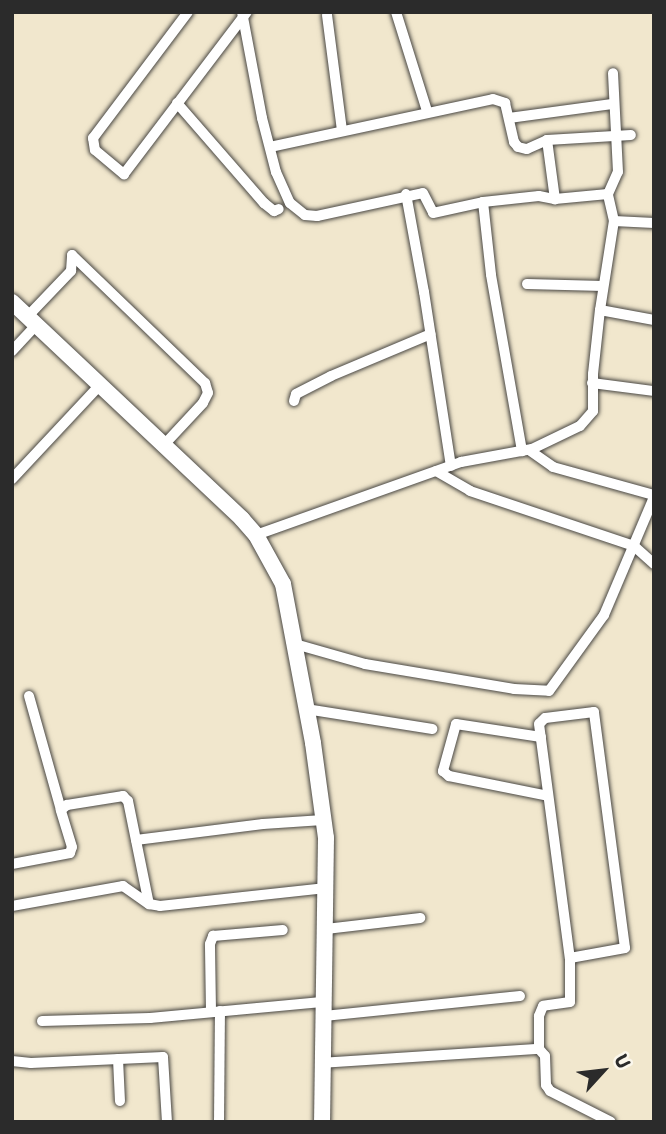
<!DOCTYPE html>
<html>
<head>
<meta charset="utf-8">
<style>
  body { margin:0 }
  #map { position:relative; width:666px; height:1134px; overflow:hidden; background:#f1e7cd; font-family:"Shantell Sans",sans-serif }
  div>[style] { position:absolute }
  .roads { filter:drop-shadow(0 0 2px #494743) drop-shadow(0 0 2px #494743) }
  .street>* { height:10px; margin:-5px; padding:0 5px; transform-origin:5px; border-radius:5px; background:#fff }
  .secondary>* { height:16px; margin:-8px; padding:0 8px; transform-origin:8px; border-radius:8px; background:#fff }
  span { translate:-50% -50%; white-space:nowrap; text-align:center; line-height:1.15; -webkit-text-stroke:5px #fbf7ec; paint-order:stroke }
  .frame { position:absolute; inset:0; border:14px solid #2b2b2b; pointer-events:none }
  .north { position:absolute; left:568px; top:1036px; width:70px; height:70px; -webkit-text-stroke:5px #fbf7ec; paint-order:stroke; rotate:63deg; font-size:19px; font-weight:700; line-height:28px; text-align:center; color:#2b2b2b }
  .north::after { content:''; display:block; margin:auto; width:24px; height:32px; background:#2b2b2b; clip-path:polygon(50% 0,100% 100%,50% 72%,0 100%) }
</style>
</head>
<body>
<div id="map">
  <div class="roads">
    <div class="street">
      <i style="left:188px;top:12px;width:158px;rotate:127deg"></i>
      <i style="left:93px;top:138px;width:12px;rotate:81deg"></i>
      <i style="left:95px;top:150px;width:38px;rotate:40deg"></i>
      <i style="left:124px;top:174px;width:203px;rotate:-52.8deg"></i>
      <i style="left:242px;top:12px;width:108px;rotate:79.3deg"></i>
      <i style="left:262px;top:118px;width:56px;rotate:75.5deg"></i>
      <i style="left:276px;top:172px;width:34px;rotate:66deg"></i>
      <i style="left:290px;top:203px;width:19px;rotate:39deg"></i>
      <i style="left:305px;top:215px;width:12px;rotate:5deg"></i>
      <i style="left:317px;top:216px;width:108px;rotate:-12.2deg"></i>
      <i style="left:423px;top:193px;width:22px;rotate:63deg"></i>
      <i style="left:433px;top:213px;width:51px;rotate:-12.4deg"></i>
      <i style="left:483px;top:202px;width:56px;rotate:-6.1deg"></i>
      <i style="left:539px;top:196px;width:16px;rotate:11deg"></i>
      <i style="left:555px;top:199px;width:53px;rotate:-5.4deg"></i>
      <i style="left:396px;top:12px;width:104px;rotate:72.6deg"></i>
      <i style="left:327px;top:15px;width:117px;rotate:82.6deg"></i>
      <i style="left:177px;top:103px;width:133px;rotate:49deg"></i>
      <i style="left:264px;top:203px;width:13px;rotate:39deg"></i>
      <i style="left:274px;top:211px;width:5px;rotate:-22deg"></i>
      <i style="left:509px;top:118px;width:104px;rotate:-7.7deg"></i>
      <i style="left:547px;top:140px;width:60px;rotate:82.3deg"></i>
      <i style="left:270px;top:147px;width:228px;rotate:-12.1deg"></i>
      <i style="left:493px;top:99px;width:13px;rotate:18deg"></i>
      <i style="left:505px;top:103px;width:40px;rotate:77deg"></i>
      <i style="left:514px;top:142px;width:6px;rotate:51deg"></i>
      <i style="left:518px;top:147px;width:9px;rotate:13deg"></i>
      <i style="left:527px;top:149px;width:22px;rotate:-24deg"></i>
      <i style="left:547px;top:140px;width:84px;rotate:-3.4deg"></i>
      <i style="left:406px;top:194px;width:100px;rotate:79.6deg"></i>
      <i style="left:424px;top:292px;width:176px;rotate:81.2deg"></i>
      <i style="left:483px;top:202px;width:73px;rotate:83.7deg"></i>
      <i style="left:491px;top:275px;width:179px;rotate:80deg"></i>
      <i style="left:614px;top:221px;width:40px;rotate:2.9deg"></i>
      <i style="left:72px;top:255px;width:185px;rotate:43.9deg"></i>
      <i style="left:205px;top:383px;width:10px;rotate:73deg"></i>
      <i style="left:208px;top:393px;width:11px;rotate:117deg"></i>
      <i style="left:203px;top:403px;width:59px;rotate:132.9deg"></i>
      <i style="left:527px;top:284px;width:76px;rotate:1.5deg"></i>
      <i style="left:600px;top:310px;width:55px;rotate:10.5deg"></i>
      <i style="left:27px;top:317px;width:64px;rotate:-46.3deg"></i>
      <i style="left:71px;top:271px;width:16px;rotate:-86deg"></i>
      <i style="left:12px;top:351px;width:35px;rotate:-47deg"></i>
      <i style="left:592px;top:383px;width:63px;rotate:7.4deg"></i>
      <i style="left:294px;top:401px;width:7px;rotate:-74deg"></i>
      <i style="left:296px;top:394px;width:39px;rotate:-27deg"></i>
      <i style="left:331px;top:376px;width:108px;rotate:-22.8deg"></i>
      <i style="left:529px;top:450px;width:29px;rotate:35deg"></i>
      <i style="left:553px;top:467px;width:105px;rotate:15.5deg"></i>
      <i style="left:436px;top:471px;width:39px;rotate:30deg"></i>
      <i style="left:470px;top:491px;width:173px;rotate:18.5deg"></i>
      <i style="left:634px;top:546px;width:27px;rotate:42deg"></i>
      <i style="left:12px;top:479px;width:127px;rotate:-46.9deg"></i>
      <i style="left:256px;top:535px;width:218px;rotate:-19.6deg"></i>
      <i style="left:461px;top:462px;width:72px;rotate:-10.4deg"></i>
      <i style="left:532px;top:449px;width:53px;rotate:-25.6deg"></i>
      <i style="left:580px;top:426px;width:20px;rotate:-49deg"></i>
      <i style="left:593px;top:411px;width:37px;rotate:-90deg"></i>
      <i style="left:593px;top:374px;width:64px;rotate:-83.8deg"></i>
      <i style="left:600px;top:310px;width:90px;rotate:-81.1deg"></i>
      <i style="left:614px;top:221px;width:28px;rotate:-103deg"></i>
      <i style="left:608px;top:194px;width:24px;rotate:-66deg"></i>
      <i style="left:618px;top:172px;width:99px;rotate:-92.9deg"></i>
      <i style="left:295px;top:644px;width:73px;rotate:15.9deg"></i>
      <i style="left:365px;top:664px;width:151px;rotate:9.5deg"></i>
      <i style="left:514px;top:689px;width:35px;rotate:3deg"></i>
      <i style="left:549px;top:691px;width:94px;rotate:-54.1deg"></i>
      <i style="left:604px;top:615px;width:128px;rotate:-67deg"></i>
      <i style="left:29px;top:696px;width:118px;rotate:74.3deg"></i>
      <i style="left:306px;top:709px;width:128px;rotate:9deg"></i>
      <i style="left:541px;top:737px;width:86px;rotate:-171.3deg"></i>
      <i style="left:456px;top:724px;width:49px;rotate:105.5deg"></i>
      <i style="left:443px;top:771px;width:8px;rotate:40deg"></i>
      <i style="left:449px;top:776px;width:101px;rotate:11.4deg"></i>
      <i style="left:136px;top:840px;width:128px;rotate:-7.2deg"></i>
      <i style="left:263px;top:824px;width:60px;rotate:-3.8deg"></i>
      <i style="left:12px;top:864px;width:59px;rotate:-10.7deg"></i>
      <i style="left:70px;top:853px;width:6px;rotate:-72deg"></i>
      <i style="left:72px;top:847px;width:39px;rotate:-107deg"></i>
      <i style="left:61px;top:810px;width:8px;rotate:-40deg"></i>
      <i style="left:67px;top:805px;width:57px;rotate:-9.1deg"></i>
      <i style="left:123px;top:796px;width:7px;rotate:45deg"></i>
      <i style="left:128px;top:801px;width:105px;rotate:78.5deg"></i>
      <i style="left:12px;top:906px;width:113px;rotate:-10.2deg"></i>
      <i style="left:123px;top:886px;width:32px;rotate:35deg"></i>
      <i style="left:149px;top:904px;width:11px;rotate:10deg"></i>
      <i style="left:160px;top:906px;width:167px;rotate:-6.2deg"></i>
      <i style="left:326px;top:929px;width:95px;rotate:-6.7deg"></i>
      <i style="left:570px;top:958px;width:56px;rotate:-10.3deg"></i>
      <i style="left:625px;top:948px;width:238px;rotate:-97.5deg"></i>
      <i style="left:594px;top:712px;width:49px;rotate:173deg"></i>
      <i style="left:545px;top:718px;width:8px;rotate:135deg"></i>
      <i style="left:539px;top:724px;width:236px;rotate:82.5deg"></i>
      <i style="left:570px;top:958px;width:44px;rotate:90deg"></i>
      <i style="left:570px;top:1002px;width:27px;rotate:172deg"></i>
      <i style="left:543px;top:1006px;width:11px;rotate:112deg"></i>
      <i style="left:539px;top:1016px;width:33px;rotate:90deg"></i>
      <i style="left:539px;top:1049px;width:9px;rotate:49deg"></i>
      <i style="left:545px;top:1056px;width:29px;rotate:88deg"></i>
      <i style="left:546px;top:1085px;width:7px;rotate:56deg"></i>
      <i style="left:550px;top:1091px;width:68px;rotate:26.9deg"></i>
      <i style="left:211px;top:1011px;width:67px;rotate:-90.9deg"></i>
      <i style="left:210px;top:944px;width:9px;rotate:-69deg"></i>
      <i style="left:213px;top:936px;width:70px;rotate:-4.9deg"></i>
      <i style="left:324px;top:1016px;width:197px;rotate:-5.8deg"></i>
      <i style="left:42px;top:1021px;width:108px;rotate:-1.6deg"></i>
      <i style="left:150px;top:1018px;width:175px;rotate:-5.3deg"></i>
      <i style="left:118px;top:1059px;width:42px;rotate:87.3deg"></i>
      <i style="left:12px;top:1061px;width:19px;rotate:6deg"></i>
      <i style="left:31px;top:1063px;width:132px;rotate:-2.6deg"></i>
      <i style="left:163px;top:1057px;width:65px;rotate:86.5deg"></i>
      <i style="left:321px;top:1063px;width:218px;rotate:-3.7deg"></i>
      <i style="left:219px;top:1122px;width:111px;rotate:-89.5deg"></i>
    </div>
    <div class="secondary">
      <i style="left:12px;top:302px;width:316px;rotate:43.3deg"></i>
      <i style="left:242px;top:519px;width:21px;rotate:49deg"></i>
      <i style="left:256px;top:535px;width:56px;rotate:61.1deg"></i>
      <i style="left:283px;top:584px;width:162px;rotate:79.3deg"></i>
      <i style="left:313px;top:743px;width:96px;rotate:82.2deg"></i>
      <i style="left:326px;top:838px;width:284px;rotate:90.8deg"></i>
    </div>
  </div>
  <div class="frame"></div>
  <div class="north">U</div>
</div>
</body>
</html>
